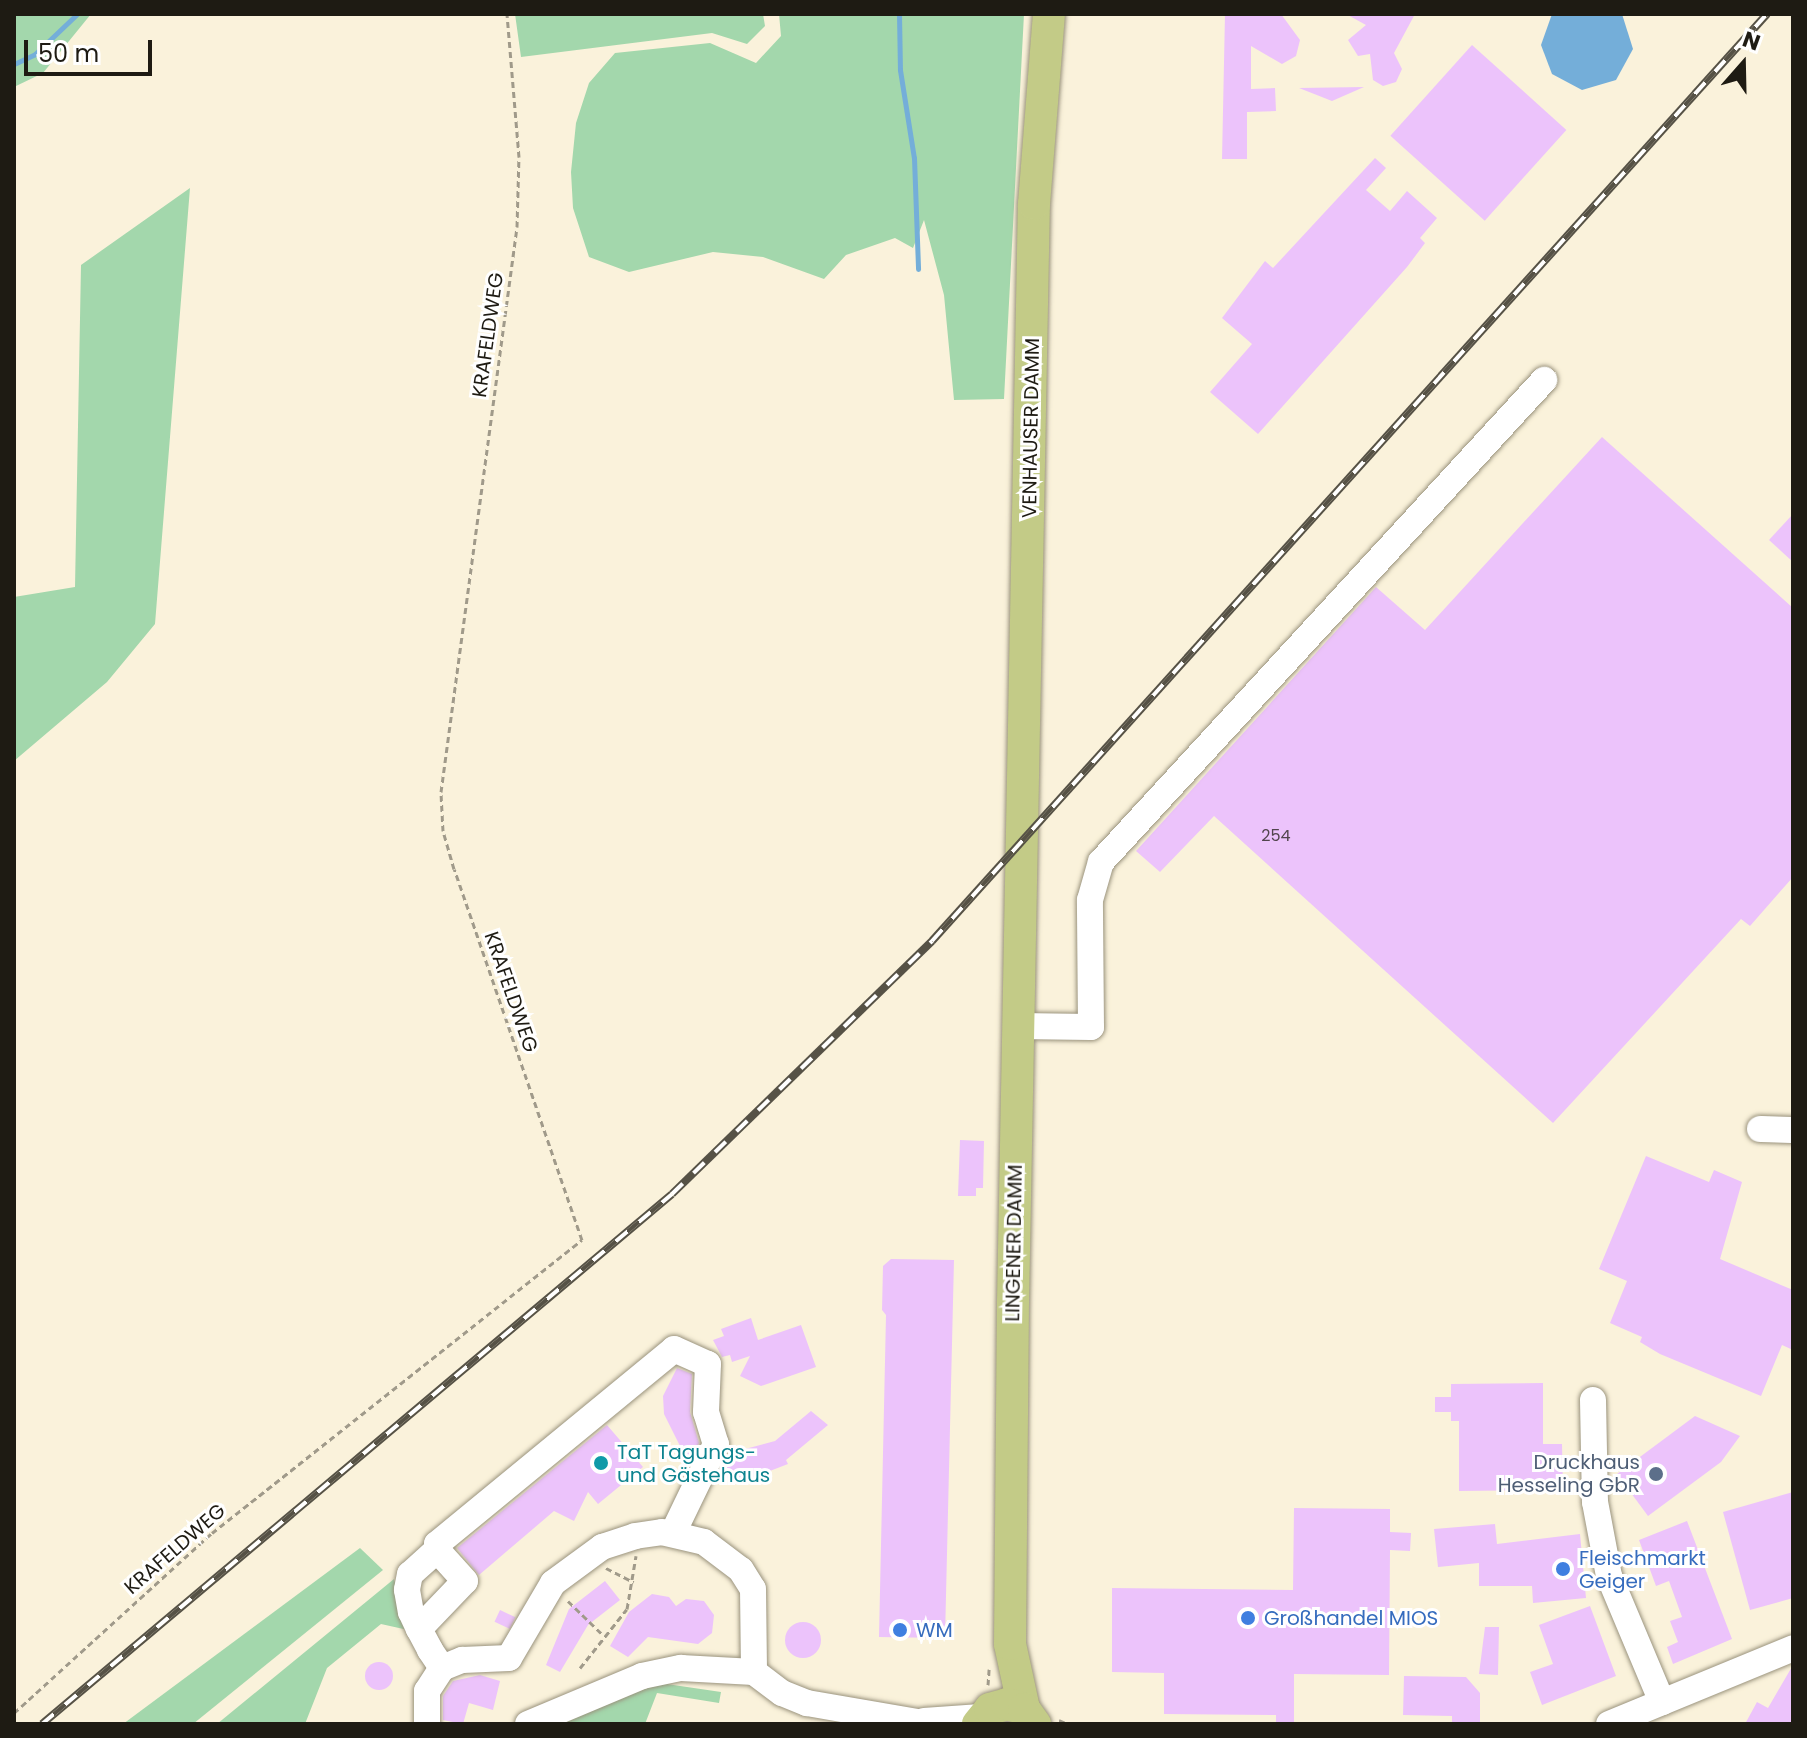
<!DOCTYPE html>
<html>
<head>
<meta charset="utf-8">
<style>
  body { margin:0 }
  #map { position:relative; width:1807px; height:1738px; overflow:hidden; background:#faf2db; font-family:Poppins,sans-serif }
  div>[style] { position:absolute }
  .green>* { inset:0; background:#a3d7ac }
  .water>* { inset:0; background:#74aed9 }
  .stream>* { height:5px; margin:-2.5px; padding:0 2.5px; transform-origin:2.5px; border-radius:2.5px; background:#74aed9 }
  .building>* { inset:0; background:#ecc3fb; transform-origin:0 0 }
  .round { border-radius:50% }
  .path>* { height:3px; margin-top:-1.5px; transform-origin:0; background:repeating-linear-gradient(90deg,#a09a8a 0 6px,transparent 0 10px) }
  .roads { filter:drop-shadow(0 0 2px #9a937d) drop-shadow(0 0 2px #9a937d) }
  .minor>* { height:26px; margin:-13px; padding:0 13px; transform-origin:13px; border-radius:13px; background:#fff }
  .major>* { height:32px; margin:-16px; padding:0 16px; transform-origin:16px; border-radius:16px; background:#c3cb87 }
  .rail>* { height:8px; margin-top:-4px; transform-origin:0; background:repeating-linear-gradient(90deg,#fff 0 15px,#565246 0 30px); box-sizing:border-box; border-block:2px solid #565246 }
  .dots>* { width:22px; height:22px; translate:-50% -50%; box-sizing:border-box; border:4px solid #fff; border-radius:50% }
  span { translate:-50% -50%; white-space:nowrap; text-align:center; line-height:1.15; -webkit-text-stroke:6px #fff; paint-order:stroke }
  .number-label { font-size:16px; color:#52454d }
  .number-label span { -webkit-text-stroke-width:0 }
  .street-label { font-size:20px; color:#1e1b13 }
  .culture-label { font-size:20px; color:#0d838f }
  .left { translate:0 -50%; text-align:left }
  .service-label { font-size:20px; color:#4e5e75 }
  .right { translate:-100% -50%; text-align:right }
  .shop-label { font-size:20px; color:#366cbe }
  .frame { position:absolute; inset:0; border:16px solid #1e1b13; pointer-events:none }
  .north { position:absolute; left:1703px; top:24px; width:80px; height:80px; -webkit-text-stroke:6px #fff; paint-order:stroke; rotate:20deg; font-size:22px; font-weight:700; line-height:32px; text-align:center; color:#1e1b13 }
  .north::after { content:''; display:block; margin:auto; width:28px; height:36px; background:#1e1b13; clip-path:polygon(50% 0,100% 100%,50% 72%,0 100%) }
  .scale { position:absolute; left:24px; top:40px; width:128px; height:36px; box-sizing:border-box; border:4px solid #1e1b13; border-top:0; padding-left:10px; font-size:24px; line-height:28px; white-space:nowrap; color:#1e1b13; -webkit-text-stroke:6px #fff; paint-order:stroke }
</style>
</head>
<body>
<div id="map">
  <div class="green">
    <i style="clip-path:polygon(14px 14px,91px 14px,43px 73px,14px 87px)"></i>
    <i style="clip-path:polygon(515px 14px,763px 14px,765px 26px,747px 44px,712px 33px,521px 57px)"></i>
    <i style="clip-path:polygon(779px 14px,1024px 14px,1004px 399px,954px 400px,944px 295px,924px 220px,913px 248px,895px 238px,846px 255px,824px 279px,763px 257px,713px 252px,629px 272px,589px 257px,573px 208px,571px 172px,576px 123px,589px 83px,615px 53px,710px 43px,756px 63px,781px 36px)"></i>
    <i style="clip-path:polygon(190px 188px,155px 624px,107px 682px,14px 761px,14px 597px,75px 587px,81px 265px)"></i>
    <i style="clip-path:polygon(360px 1548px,383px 1570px,193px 1724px,123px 1724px)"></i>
    <i style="clip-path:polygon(394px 1579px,408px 1630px,381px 1624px,327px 1668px,305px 1724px,217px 1724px)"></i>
    <i style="clip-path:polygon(653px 1682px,721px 1692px,719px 1703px,657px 1693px,645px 1724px,537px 1724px)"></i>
  </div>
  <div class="water">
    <i style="clip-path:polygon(1622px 14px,1633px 49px,1616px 80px,1582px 90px,1552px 74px,1541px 45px,1552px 14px)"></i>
  </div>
  <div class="stream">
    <i style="left:899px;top:14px;width:56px;rotate:89deg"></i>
    <i style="left:900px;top:70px;width:89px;rotate:81deg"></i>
    <i style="left:914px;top:158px;width:111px;rotate:87.9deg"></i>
    <i style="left:14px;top:64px;width:23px;rotate:-25deg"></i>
    <i style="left:35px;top:54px;width:58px;rotate:-43.6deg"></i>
  </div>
  <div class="building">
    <i style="clip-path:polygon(1225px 14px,1281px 14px,1300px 40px,1296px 56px,1282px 64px,1251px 46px,1251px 89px,1275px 88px,1276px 111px,1247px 112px,1247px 159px,1222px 159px)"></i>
    <i style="clip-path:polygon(1346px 14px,1415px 14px,1394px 53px,1402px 69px,1396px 82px,1383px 86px,1373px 80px,1370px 54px,1358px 56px,1348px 40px,1366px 25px)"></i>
    <i style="left:1472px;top:45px;width:127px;height:122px;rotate:42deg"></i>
    <i style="clip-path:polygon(1364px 87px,1332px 101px,1299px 88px)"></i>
    <i style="clip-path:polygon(1375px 158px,1386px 168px,1366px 190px,1390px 211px,1407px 191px,1437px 218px,1420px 238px,1425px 243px,1407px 267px,1258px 434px,1210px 392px,1252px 344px,1222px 318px,1265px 261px,1273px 268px)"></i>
    <i style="clip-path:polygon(1602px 437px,1793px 608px,1793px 877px,1750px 926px,1741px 919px,1553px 1123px,1214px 816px,1160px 872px,1136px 851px,1376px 587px,1425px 630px)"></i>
    <i style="clip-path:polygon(1793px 514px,1793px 562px,1769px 540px)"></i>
    <i style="clip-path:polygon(960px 1140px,984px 1141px,983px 1188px,976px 1188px,976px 1196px,958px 1196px)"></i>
    <i style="clip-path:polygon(1646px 1156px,1709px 1182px,1714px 1170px,1742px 1182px,1720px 1259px,1793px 1290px,1793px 1350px,1782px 1345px,1761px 1396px,1660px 1354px,1640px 1342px,1642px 1337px,1610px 1323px,1627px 1281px,1599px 1269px)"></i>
    <i style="clip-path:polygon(891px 1259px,954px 1260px,945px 1638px,879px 1637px,886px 1315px,882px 1310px,883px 1266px)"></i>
    <i style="clip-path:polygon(751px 1318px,758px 1340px,801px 1325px,816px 1367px,761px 1386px,740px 1376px,750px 1356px,732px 1362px,730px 1355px,722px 1357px,713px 1340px,724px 1336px,721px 1329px)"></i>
    <i style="clip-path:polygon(677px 1368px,692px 1374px,690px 1412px,699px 1443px,688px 1462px,664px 1414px,663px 1396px)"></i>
    <i style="clip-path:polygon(1543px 1383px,1543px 1444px,1562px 1444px,1563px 1490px,1459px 1491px,1459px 1421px,1451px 1421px,1451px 1412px,1435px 1412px,1435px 1397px,1451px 1397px,1451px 1384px)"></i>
    <i style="clip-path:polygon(811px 1411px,828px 1425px,786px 1460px,788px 1464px,754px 1477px,717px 1478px,730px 1453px,775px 1441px)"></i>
    <i style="clip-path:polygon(1695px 1416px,1740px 1436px,1721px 1462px,1648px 1516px,1617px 1474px)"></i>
    <i style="clip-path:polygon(607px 1425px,643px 1467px,598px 1504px,588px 1492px,574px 1521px,554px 1511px,479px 1575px,457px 1548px)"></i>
    <i style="clip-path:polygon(1793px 1492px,1793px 1598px,1750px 1610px,1723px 1512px)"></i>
    <i style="clip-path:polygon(1294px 1508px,1390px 1509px,1390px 1532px,1411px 1533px,1410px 1551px,1390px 1550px,1389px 1675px,1294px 1674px,1294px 1724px,1276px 1724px,1276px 1715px,1164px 1714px,1164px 1673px,1112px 1672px,1112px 1588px,1293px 1590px)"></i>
    <i style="clip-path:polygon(1687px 1521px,1732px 1639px,1673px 1664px,1667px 1647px,1678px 1642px,1670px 1621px,1682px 1617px,1669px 1581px,1656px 1586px,1639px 1540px)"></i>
    <i style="clip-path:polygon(1495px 1524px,1497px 1544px,1580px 1534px,1586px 1598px,1533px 1603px,1532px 1586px,1479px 1586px,1479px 1563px,1438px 1567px,1434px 1529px)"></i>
    <i style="clip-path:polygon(605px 1581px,620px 1600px,588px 1625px,560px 1672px,546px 1665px,569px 1609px)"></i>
    <i style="clip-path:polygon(652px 1594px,669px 1597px,676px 1606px,686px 1599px,704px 1601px,714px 1615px,712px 1633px,698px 1644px,648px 1637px,628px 1657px,610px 1646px,629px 1612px)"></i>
    <i style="clip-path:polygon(1590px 1606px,1616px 1676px,1542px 1705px,1530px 1672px,1553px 1664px,1539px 1625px)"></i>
    <i style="left:500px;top:1610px;width:17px;height:13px;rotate:25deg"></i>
    <i class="round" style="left:785px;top:1622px;width:36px;height:36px"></i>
    <i style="clip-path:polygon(1485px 1627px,1499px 1627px,1498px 1675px,1479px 1674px)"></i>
    <i class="round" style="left:365px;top:1662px;width:28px;height:28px"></i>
    <i style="clip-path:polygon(1793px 1665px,1793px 1724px,1745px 1724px,1757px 1702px,1768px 1708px)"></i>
    <i style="clip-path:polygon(480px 1675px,500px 1681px,493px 1710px,469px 1703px,463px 1724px,443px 1720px,443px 1696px,453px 1681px)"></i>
    <i style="clip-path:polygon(1404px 1676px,1466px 1677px,1480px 1693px,1480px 1724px,1452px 1724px,1452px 1716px,1403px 1715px)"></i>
  </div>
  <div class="path">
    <i style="left:606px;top:1568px;width:31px;rotate:27deg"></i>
    <i style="left:568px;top:1601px;width:47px;rotate:44.1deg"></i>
    <i style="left:580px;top:1668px;width:75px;rotate:-51.5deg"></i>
    <i style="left:627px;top:1609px;width:54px;rotate:-80.4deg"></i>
    <i style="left:988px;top:1685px;width:16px;rotate:-86deg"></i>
    <i style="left:14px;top:1713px;width:268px;rotate:-42.3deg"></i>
    <i style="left:212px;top:1533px;width:472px;rotate:-38.4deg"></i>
    <i style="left:582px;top:1240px;width:392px;rotate:-109deg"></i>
    <i style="left:454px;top:869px;width:40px;rotate:-106deg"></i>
    <i style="left:443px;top:831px;width:39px;rotate:-93deg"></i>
    <i style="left:441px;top:792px;width:570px;rotate:-82.34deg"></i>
    <i style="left:517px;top:227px;width:70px;rotate:-88.4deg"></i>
    <i style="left:519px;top:157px;width:144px;rotate:-94.8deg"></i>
    <i style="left:1059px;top:1720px;width:10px;rotate:24deg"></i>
  </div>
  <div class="roads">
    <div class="minor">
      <i style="left:1018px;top:1026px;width:73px;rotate:0.8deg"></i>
      <i style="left:1091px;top:1027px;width:127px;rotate:-90.5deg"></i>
      <i style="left:1090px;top:900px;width:40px;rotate:-74deg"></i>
      <i style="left:1101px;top:862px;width:655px;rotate:-47.41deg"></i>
      <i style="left:1760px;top:1129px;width:33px;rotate:2deg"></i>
      <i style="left:1593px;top:1400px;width:102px;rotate:88.9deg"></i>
      <i style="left:1595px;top:1502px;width:75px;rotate:79.3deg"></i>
      <i style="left:1609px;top:1576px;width:137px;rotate:67.2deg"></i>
      <i style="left:437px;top:1550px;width:6px;rotate:-90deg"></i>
      <i style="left:437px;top:1544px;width:307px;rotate:-39.4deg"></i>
      <i style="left:674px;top:1349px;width:37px;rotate:24deg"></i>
      <i style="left:708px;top:1364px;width:48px;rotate:92.4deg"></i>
      <i style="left:706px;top:1412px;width:34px;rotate:73deg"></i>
      <i style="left:716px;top:1444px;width:99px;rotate:115.8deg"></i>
      <i style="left:419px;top:1629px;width:66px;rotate:-46.2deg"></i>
      <i style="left:465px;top:1581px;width:42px;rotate:-132.1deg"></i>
      <i style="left:437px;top:1550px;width:36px;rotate:138deg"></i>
      <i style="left:410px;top:1574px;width:16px;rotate:101deg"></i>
      <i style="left:407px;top:1590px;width:22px;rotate:80deg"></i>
      <i style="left:411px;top:1612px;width:19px;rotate:65deg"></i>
      <i style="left:419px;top:1629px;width:24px;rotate:62deg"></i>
      <i style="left:430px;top:1650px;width:22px;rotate:56deg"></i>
      <i style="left:754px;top:1672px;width:35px;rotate:37deg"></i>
      <i style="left:782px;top:1693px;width:27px;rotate:22deg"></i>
      <i style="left:807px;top:1703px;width:124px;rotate:9.8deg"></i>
      <i style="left:924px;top:1721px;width:57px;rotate:-4deg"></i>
      <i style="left:427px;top:1724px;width:33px;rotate:-90deg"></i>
      <i style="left:427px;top:1691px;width:27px;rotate:-57deg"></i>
      <i style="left:442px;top:1668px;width:22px;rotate:-22deg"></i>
      <i style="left:462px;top:1660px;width:47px;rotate:-2.4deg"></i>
      <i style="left:509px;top:1658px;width:87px;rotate:-59.6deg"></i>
      <i style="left:553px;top:1583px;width:61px;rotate:-36.3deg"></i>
      <i style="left:602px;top:1547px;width:35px;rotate:-18deg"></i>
      <i style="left:635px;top:1536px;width:27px;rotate:-8deg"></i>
      <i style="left:662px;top:1532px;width:43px;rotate:13.4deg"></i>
      <i style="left:704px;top:1542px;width:46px;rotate:37.1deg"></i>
      <i style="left:741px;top:1570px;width:22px;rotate:58deg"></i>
      <i style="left:753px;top:1589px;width:83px;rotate:89.3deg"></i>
      <i style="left:528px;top:1724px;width:124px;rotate:-22.8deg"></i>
      <i style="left:642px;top:1676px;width:40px;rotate:-12deg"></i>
      <i style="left:681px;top:1668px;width:73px;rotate:3.1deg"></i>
      <i style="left:1609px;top:1724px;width:199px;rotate:-22.4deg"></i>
    </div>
    <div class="major">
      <i style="left:1024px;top:1709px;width:66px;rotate:-102.2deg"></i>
      <i style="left:1010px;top:1644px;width:341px;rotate:-89.5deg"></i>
      <i style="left:1013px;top:1303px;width:1099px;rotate:-88.91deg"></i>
      <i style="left:1034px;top:204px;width:191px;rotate:-85.5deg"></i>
      <i style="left:978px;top:1724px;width:19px;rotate:-51deg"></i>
      <i style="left:990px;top:1709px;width:18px;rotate:-16deg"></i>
      <i style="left:1007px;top:1704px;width:18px;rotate:16deg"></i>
      <i style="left:1024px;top:1709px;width:19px;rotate:54deg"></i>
    </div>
  </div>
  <div class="rail">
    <i style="left:42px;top:1724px;width:823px;rotate:-40.07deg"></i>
    <i style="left:672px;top:1194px;width:363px;rotate:-44.2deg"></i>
    <i style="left:932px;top:941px;width:1248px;rotate:-47.99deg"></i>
  </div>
  <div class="dots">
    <i style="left:601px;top:1463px;background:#0f9aa8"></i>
    <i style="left:1656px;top:1474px;background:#5c6f8a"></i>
    <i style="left:1563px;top:1569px;background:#3f7fe0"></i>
    <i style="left:1248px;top:1618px;background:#3f7fe0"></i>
    <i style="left:900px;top:1630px;background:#3f7fe0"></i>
  </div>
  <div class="number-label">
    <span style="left:1276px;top:836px">254</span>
  </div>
  <div class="street-label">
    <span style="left:488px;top:335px;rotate:-82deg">KRAFELDWEG</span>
    <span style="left:1031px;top:428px;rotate:-89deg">VENHAUSER DAMM</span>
    <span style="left:511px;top:992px;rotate:71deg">KRAFELDWEG</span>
    <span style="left:1014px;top:1243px;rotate:-89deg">LINGENER DAMM</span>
    <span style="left:175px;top:1549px;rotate:-41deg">KRAFELDWEG</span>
  </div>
  <div class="culture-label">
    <span class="left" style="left:617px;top:1464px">TaT Tagungs-<br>und Gästehaus</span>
  </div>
  <div class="service-label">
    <span class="right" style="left:1640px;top:1474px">Druckhaus<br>Hesseling GbR</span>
  </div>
  <div class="shop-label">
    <span class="left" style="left:1579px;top:1570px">Fleischmarkt<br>Geiger</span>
    <span class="left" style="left:1264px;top:1618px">Großhandel MIOS</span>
    <span class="left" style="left:916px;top:1630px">WM</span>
  </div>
  <div class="frame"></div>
  <div class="north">N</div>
  <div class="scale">50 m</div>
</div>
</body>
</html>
